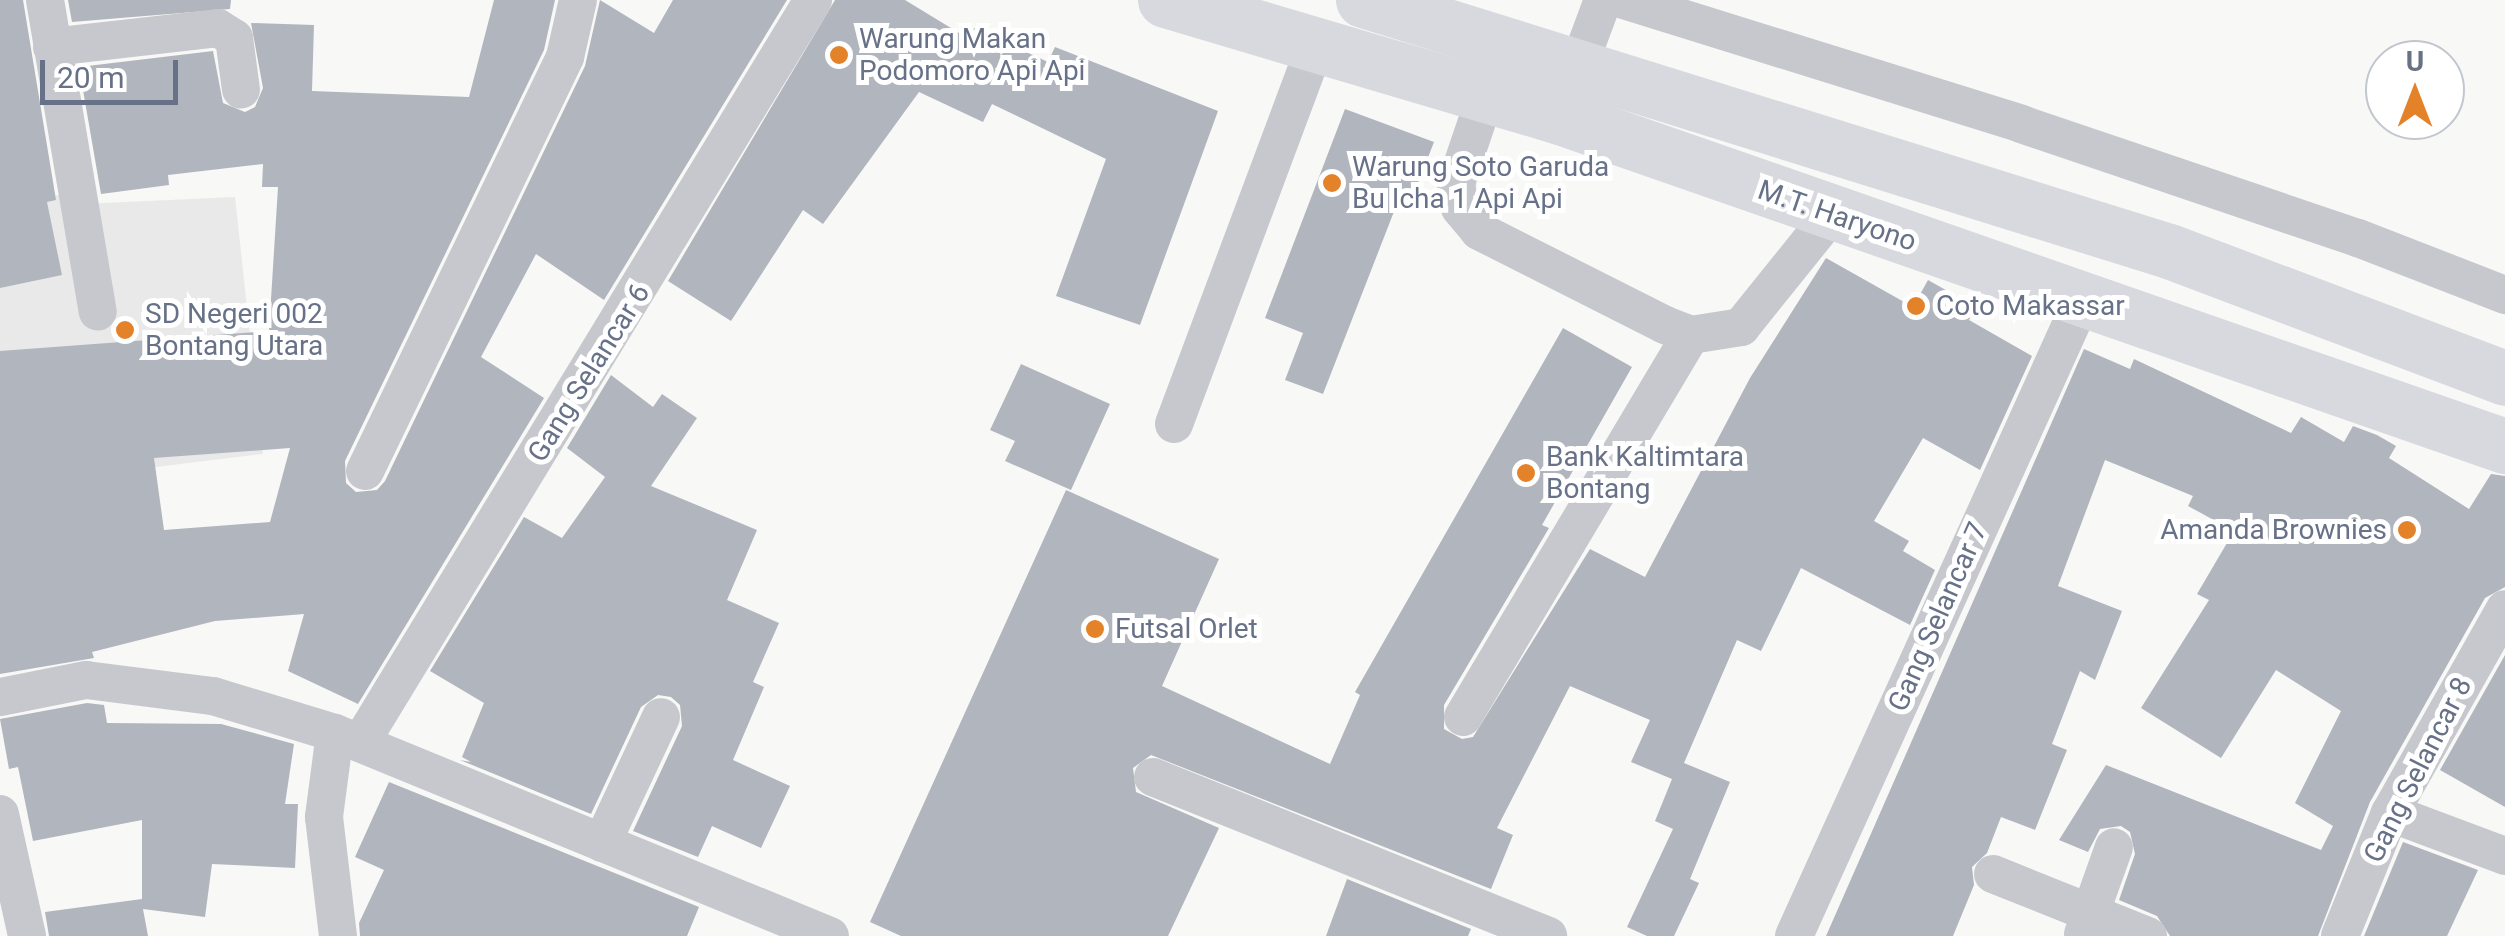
<!DOCTYPE html>
<html>
<head>
<meta charset="utf-8">
<style>
  body { margin:0 }
  #map { position:relative; width:2505px; height:936px; overflow:hidden; background:#f8f8f6; font-family:Roboto,sans-serif }
  div>[style] { position:absolute }
  .built>* { inset:0; background:#e9e9e9 }
  .building>* { inset:0; background:#b1b5be }
  .minor>* { height:38px; margin:-19px; padding:0 19px; transform-origin:19px; border-radius:19px; background:#c6c8cd }
  .secondary>* { height:55px; margin:-27.5px; padding:0 27.5px; transform-origin:27.5px; border-radius:27.5px; background:#d8d9df }
  .dots>* { width:28px; height:28px; translate:-50% -50%; box-sizing:border-box; border:5px solid #fff; border-radius:50% }
  span { translate:-50% -50%; white-space:nowrap; text-align:center; line-height:1.15; -webkit-text-stroke:10px #fff; paint-order:stroke }
  .poi-label { font-size:28px; color:#677187 }
  .left { translate:0 -50%; text-align:left }
  .right { translate:-100% -50%; text-align:right }
  .street-label { font-size:28px; color:#677187 }
  .north { position:absolute; left:2365px; top:40px; width:100px; height:100px; box-sizing:border-box; background:#fff; border:2px solid #c2c6cf; border-radius:50%; rotate:0deg; font-size:28px; font-weight:700; line-height:40px; text-align:center; color:#677187 }
  .north::after { content:''; display:block; margin:auto; width:35px; height:45px; background:#e4822a; clip-path:polygon(50% 0,100% 100%,50% 72%,0 100%) }
  .scale { position:absolute; left:40px; top:60px; width:138px; height:45px; box-sizing:border-box; border:5px solid #677187; border-top:0; padding-left:12px; font-size:30px; line-height:35px; white-space:nowrap; color:#677187; -webkit-text-stroke:8px #fff; paint-order:stroke }
</style>
</head>
<body>
<div id="map">
  <div class="built">
    <i style="clip-path:polygon(59px 195px,61px 205px,235px 197px,263px 454px,0 486px,0 207px)"></i>
  </div>
  <div class="building">
    <i style="clip-path:polygon(0 0,23px 0,56px 200px,47px 202px,62px 275px,0 288px)"></i>
    <i style="clip-path:polygon(68px 0,231px 0,230px 9px,72px 22px)"></i>
    <i style="clip-path:polygon(evenodd,494px 0,555px 0,544px 50px,345px 461px,346px 483px,356px 492px,377px 490px,385px 481px,585px 66px,600px 0,654px 33px,673px 0,787px 0,604px 300px,536px 254px,481px 357px,544px 398px,358px 704px,288px 671px,304px 614px,215px 621px,92px 652px,94px 658px,0 674px,0 351px,269px 331px,278px 187px,262px 187px,263px 164px,168px 175px,169px 185px,101px 194px,79px 67px,213px 51px,223px 103px,245px 112px,255px 107px,263px 88px,251px 23px,314px 25px,312px 91px,469px 97px,494px 0,290px 448px,270px 522px,164px 530px,154px 458px,290px 448px)"></i>
    <i style="clip-path:polygon(835px 0,905px 0,969px 39px,974px 28px,1048px 62px,1055px 47px,1218px 111px,1140px 325px,1056px 296px,1106px 159px,992px 104px,983px 122px,919px 92px,823px 224px,803px 210px,731px 321px,668px 281px)"></i>
    <i style="clip-path:polygon(1345px 109px,1434px 142px,1413px 196px,1402px 191px,1323px 394px,1285px 380px,1303px 333px,1265px 318px)"></i>
    <i style="clip-path:polygon(1826px 258px,1913px 307px,1928px 280px,1976px 307px,1969px 320px,2032px 356px,1980px 470px,1923px 438px,1874px 521px,1909px 541px,1903px 551px,1935px 570px,1910px 625px,1801px 568px,1761px 651px,1737px 640px,1684px 763px,1730px 782px,1690px 879px,1699px 883px,1674px 936px,1647px 936px,1627px 927px,1673px 829px,1655px 821px,1672px 779px,1631px 762px,1650px 720px,1570px 686px,1497px 828px,1513px 835px,1491px 889px,1151px 755px,1133px 768px,1136px 792px,1219px 828px,1168px 936px,901px 936px,870px 922px,1066px 490px,1219px 559px,1162px 686px,1330px 764px,1360px 695px,1355px 692px,1563px 328px,1632px 367px,1542px 525px,1549px 528px,1444px 705px,1444px 729px,1462px 739px,1473px 737px,1590px 549px,1645px 577px,1750px 378px)"></i>
    <i style="clip-path:polygon(2084px 349px,2130px 369px,2134px 359px,2291px 433px,2301px 417px,2344px 442px,2353px 426px,2377px 435px,2396px 446px,2389px 458px,2469px 509px,2491px 474px,2505px 476px,2505px 587px,2485px 598px,2370px 802px,2318px 936px,2170px 936px,2157px 916px,2119px 900px,2135px 854px,2130px 832px,2121px 826px,2100px 829px,2088px 852px,2059px 840px,2106px 765px,2321px 850px,2333px 826px,2295px 803px,2341px 711px,2276px 670px,2221px 758px,2141px 708px,2209px 600px,2197px 594px,2234px 531px,2188px 506px,2193px 496px,2105px 460px,2058px 586px,2122px 611px,2095px 680px,2080px 671px,2052px 744px,2067px 750px,2035px 830px,2001px 817px,1987px 853px,1972px 867px,1974px 885px,1953px 936px,1826px 936px)"></i>
    <i style="clip-path:polygon(1021px 364px,1110px 404px,1071px 490px,1005px 461px,1015px 441px,990px 430px)"></i>
    <i style="clip-path:polygon(611px 375px,653px 407px,662px 394px,697px 418px,651px 486px,757px 530px,727px 600px,779px 623px,753px 682px,764px 687px,733px 760px,790px 786px,761px 848px,712px 826px,698px 857px,633px 831px,682px 726px,680px 705px,671px 697px,658px 695px,641px 707px,591px 814px,460px 760px,471px 762px,462px 757px,484px 703px,430px 671px,524px 517px,562px 538px,605px 477px,567px 448px)"></i>
    <i style="clip-path:polygon(2505px 655px,2505px 807px,2440px 770px)"></i>
    <i style="clip-path:polygon(87px 703px,104px 705px,107px 723px,221px 724px,294px 744px,285px 804px,298px 804px,295px 868px,212px 864px,205px 917px,143px 909px,148px 936px,49px 936px,45px 912px,142px 899px,142px 820px,33px 841px,18px 767px,9px 769px,0 719px)"></i>
    <i style="clip-path:polygon(389px 782px,699px 907px,687px 936px,360px 936px,359px 923px,384px 870px,355px 857px)"></i>
    <i style="clip-path:polygon(2403px 842px,2478px 870px,2447px 936px,2364px 936px)"></i>
    <i style="clip-path:polygon(1347px 879px,1471px 929px,1468px 936px,1326px 936px)"></i>
  </div>
  <div class="minor">
    <i style="left:45px;top:0;width:316px;rotate:80.4deg"></i>
    <i style="left:1624px;top:0;width:416px;rotate:17.3deg"></i>
    <i style="left:2021px;top:124px;width:356px;rotate:18.7deg"></i>
    <i style="left:2358px;top:238px;width:158px;rotate:21.2deg"></i>
    <i style="left:52px;top:47px;width:167px;rotate:-6.5deg"></i>
    <i style="left:218px;top:28px;width:19px;rotate:32deg"></i>
    <i style="left:234px;top:38px;width:52px;rotate:82.3deg"></i>
    <i style="left:1571px;top:86px;width:92px;rotate:-69.6deg"></i>
    <i style="left:1486px;top:95px;width:93px;rotate:108.8deg"></i>
    <i style="left:1456px;top:183px;width:25px;rotate:81deg"></i>
    <i style="left:1460px;top:208px;width:30px;rotate:50deg"></i>
    <i style="left:1479px;top:231px;width:208px;rotate:26.8deg"></i>
    <i style="left:1665px;top:325px;width:28px;rotate:21deg"></i>
    <i style="left:1691px;top:335px;width:51px;rotate:-9.1deg"></i>
    <i style="left:1741px;top:327px;width:144px;rotate:-51.2deg"></i>
    <i style="left:1174px;top:424px;width:406px;rotate:-69.5deg"></i>
    <i style="left:365px;top:471px;width:460px;rotate:-64.2deg"></i>
    <i style="left:565px;top:57px;width:58px;rotate:-77.2deg"></i>
    <i style="left:0;top:697px;width:88px;rotate:-11.2deg"></i>
    <i style="left:86px;top:680px;width:128px;rotate:7.2deg"></i>
    <i style="left:213px;top:696px;width:127px;rotate:16.9deg"></i>
    <i style="left:335px;top:733px;width:535px;rotate:22.3deg"></i>
    <i style="left:1463px;top:717px;width:445px;rotate:-59.2deg"></i>
    <i style="left:335px;top:733px;width:85px;rotate:97.5deg"></i>
    <i style="left:324px;top:817px;width:120px;rotate:83.3deg"></i>
    <i style="left:361px;top:742px;width:869px;rotate:-58.65deg"></i>
    <i style="left:1153px;top:777px;width:426px;rotate:21.9deg"></i>
    <i style="left:2390px;top:813px;width:123px;rotate:20.5deg"></i>
    <i style="left:0;top:814px;width:125px;rotate:77.5deg"></i>
    <i style="left:602px;top:843px;width:139px;rotate:-64.9deg"></i>
    <i style="left:1993px;top:874px;width:167px;rotate:21.8deg"></i>
    <i style="left:2083px;top:934px;width:92px;rotate:-70.4deg"></i>
    <i style="left:1794px;top:936px;width:700px;rotate:-65.63deg"></i>
    <i style="left:2340px;top:936px;width:133px;rotate:-67.9deg"></i>
    <i style="left:2390px;top:813px;width:234px;rotate:-60.6deg"></i>
  </div>
  <div class="secondary">
    <i style="left:1165px;top:0;width:412px;rotate:16.5deg"></i>
    <i style="left:1560px;top:117px;width:1001px;rotate:19.2deg"></i>
    <i style="left:1363px;top:0;width:844px;rotate:17.3deg"></i>
    <i style="left:2169px;top:251px;width:359px;rotate:20.7deg"></i>
  </div>
  <div class="dots">
    <i style="left:839px;top:55px;background:#e4822a"></i>
    <i style="left:1332px;top:183px;background:#e4822a"></i>
    <i style="left:1916px;top:306px;background:#e4822a"></i>
    <i style="left:125px;top:330px;background:#e4822a"></i>
    <i style="left:1526px;top:473px;background:#e4822a"></i>
    <i style="left:2407px;top:530px;background:#e4822a"></i>
    <i style="left:1095px;top:629px;background:#e4822a"></i>
  </div>
  <div class="poi-label">
    <span class="left" style="left:859px;top:55px">Warung Makan<br>Podomoro Api Api</span>
    <span class="left" style="left:1352px;top:183px">Warung Soto Garuda<br>Bu Icha 1 Api Api</span>
    <span class="left" style="left:1936px;top:306px">Coto Makassar</span>
    <span class="left" style="left:145px;top:330px">SD Negeri 002<br>Bontang Utara</span>
    <span class="left" style="left:1546px;top:473px">Bank Kaltimtara<br>Bontang</span>
    <span class="right" style="left:2387px;top:530px">Amanda Brownies</span>
    <span class="left" style="left:1115px;top:629px">Futsal Orlet</span>
  </div>
  <div class="street-label">
    <span style="left:1837px;top:216px;rotate:19deg">M.T. Haryono</span>
    <span style="left:589px;top:373px;rotate:-58deg">Gang Selancar 6</span>
    <span style="left:1938px;top:617px;rotate:-66deg">Gang Selancar 7</span>
    <span style="left:2418px;top:770px;rotate:-63deg">Gang Selancar 8</span>
  </div>
  <div class="north">U</div>
  <div class="scale">20 m</div>
</div>
</body>
</html>
